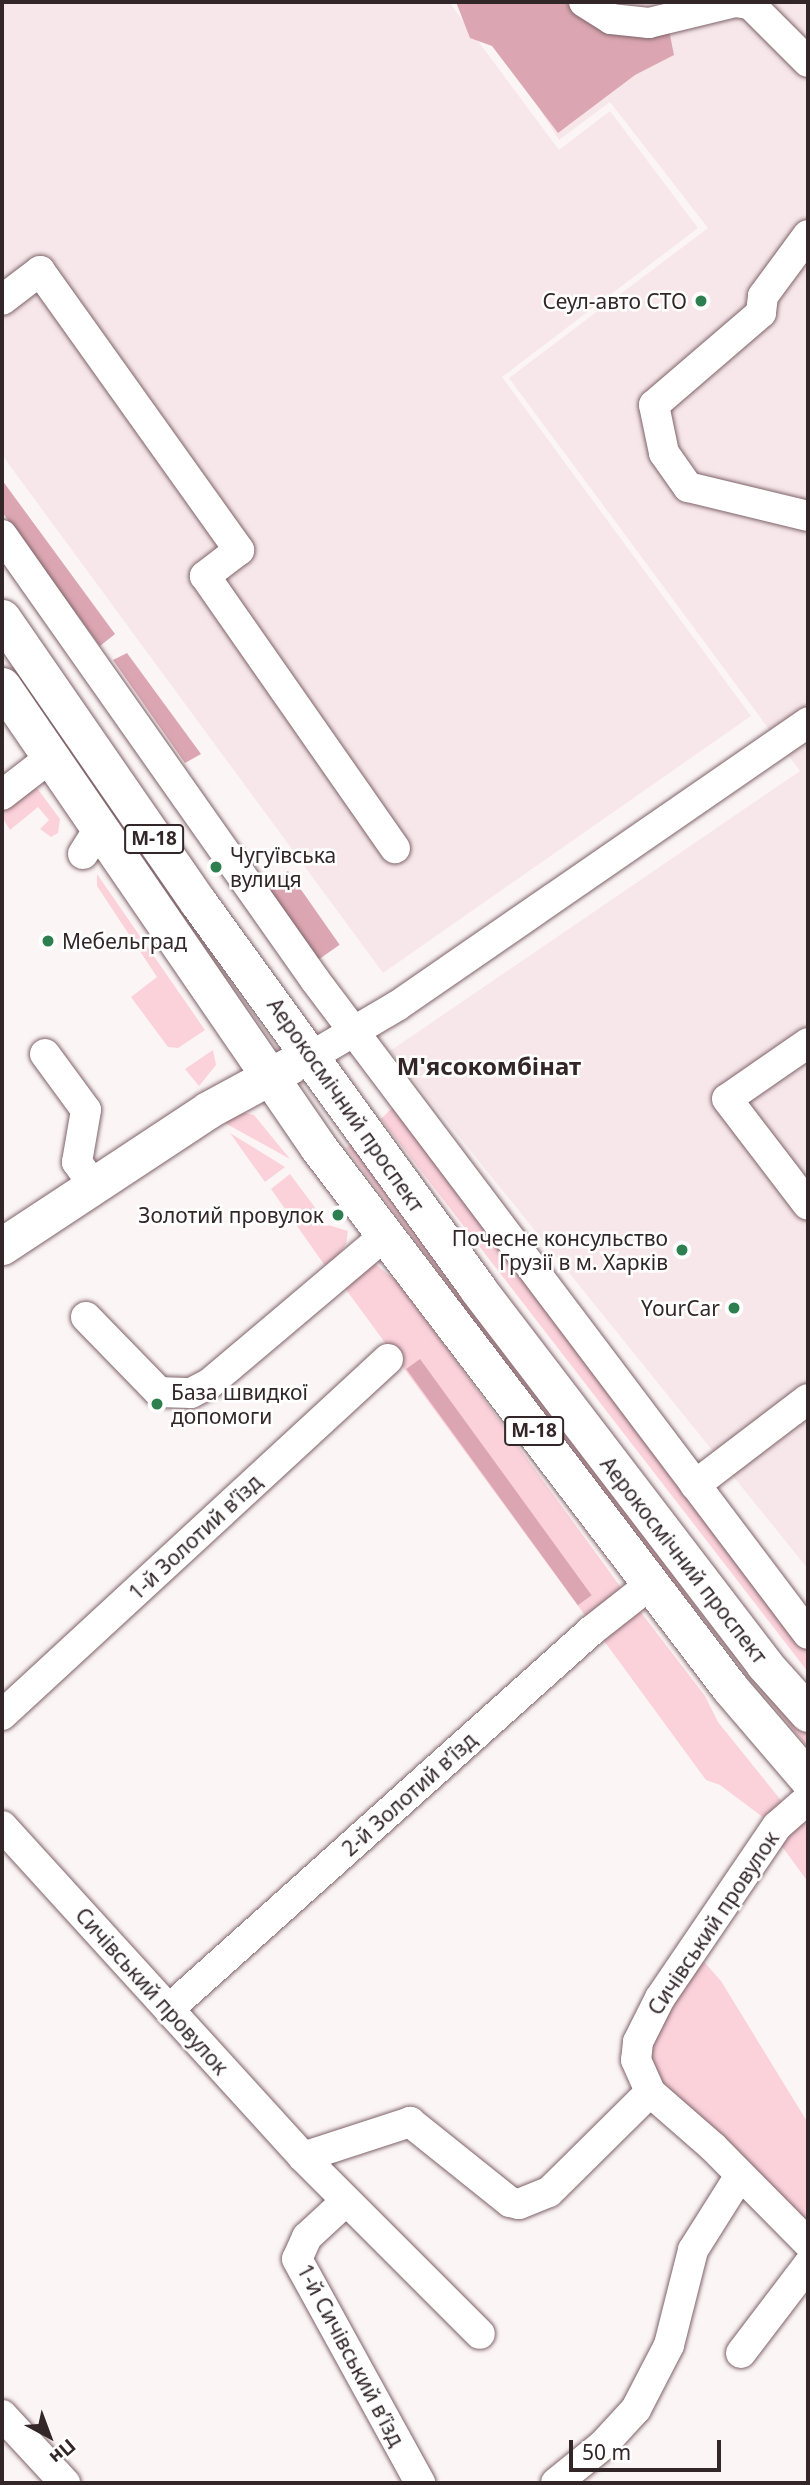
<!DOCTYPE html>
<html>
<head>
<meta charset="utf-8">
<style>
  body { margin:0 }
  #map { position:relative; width:810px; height:2485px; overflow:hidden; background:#fcf5f6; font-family:"Noto Sans",sans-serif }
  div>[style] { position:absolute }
  .built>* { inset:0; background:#f7e7ea }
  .green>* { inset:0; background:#fbd1da }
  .forest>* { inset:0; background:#dba6b1; transform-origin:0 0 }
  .roads { filter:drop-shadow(0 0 2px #7e6368) drop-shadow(0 0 2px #7e6368) }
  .minor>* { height:30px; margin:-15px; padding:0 15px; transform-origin:15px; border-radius:15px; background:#fff }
  .major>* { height:37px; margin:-18.5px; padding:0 18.5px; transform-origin:18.5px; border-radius:18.5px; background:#fff }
  .dots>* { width:19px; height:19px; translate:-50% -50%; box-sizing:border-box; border:4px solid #fff; border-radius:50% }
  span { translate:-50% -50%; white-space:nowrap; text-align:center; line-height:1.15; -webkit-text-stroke:5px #fff; paint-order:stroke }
  .shield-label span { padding:2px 5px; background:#fff; border:2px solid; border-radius:5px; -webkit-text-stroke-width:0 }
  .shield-label { font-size:19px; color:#322629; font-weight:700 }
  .poi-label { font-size:21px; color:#322629 }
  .right { translate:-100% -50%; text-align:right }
  .left { translate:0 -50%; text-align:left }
  .street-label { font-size:21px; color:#322629 }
  .quarter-label { font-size:24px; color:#322629; font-weight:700 }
  .frame { position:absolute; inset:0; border:4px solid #322629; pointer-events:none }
  .north { position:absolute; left:14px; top:2401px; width:70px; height:70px; -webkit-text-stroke:5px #fff; paint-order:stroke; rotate:139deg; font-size:19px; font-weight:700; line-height:28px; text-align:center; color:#322629 }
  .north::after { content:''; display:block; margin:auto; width:24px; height:32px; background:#322629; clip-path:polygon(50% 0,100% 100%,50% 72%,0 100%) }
  .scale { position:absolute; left:569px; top:2440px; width:152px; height:32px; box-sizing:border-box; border:4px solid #322629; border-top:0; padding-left:9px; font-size:21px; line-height:24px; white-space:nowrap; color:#322629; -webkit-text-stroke:5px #fff; paint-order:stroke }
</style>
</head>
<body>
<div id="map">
  <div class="built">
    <i style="clip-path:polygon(2px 2px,449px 2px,559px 150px,610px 111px,698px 228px,502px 377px,751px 716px,383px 973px,2px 455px)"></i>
    <i style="clip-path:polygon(472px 2px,808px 2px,808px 1569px,390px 1051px,800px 771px,509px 378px,708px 228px,610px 102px,559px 140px)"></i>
  </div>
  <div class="green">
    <i style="clip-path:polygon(22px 768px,60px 819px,58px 833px,51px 837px,40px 829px,49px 820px,38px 807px,10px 830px,2px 817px,2px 774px)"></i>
    <i style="clip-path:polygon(97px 874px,205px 1030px,178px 1048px,168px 1047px,131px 997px,157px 977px,97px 886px)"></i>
    <i style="clip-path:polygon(213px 1050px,216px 1065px,199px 1086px,185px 1069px)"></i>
    <i style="clip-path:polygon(397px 1103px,808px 1641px,808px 1672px,381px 1119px)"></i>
    <i style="clip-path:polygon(234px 1110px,254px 1115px,290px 1159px,225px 1123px,220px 1115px)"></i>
    <i style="clip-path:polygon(230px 1133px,285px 1167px,265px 1182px)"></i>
    <i style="clip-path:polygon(354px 1142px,707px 1622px,808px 1735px,808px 1748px,616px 1512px,346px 1148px)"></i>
    <i style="clip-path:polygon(290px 1174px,328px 1225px,348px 1231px,346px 1244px,328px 1270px,271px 1189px)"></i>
    <i style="clip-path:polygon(373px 1262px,397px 1282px,440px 1339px,622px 1589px,587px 1618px,339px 1280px)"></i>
    <i style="clip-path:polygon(636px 1606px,705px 1696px,718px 1722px,784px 1804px,764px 1818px,720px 1785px,706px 1780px,599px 1634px)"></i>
    <i style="clip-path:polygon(802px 1819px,808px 1826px,808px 1882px,781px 1845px)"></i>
    <i style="clip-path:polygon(699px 1956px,721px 1981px,808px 2123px,808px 2232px,658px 2085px,650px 2050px,663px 2011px)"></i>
  </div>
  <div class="forest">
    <i style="clip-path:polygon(456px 2px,565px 2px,586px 20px,669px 30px,674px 55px,635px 75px,558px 133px,492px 46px,470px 38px)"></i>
    <i style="clip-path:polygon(2px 480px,115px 634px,100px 646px,2px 512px)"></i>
    <i style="clip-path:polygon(127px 653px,201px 754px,185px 763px,113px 660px)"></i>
    <i style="left:288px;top:871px;width:90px;height:26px;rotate:55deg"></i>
    <i style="left:420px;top:1359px;width:292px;height:17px;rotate:54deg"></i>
  </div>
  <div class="roads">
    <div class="minor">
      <i style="left:584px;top:2px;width:32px;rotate:32deg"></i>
      <i style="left:611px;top:19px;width:38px;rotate:6deg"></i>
      <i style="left:649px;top:23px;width:89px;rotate:-13.7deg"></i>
      <i style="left:735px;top:2px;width:15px;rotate:8deg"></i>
      <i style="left:750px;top:4px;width:82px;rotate:45deg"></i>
      <i style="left:808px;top:235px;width:76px;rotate:126.4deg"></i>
      <i style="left:763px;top:296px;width:17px;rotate:97deg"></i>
      <i style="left:761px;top:313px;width:141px;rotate:139.3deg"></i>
      <i style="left:654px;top:405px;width:49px;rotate:78.2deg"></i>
      <i style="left:664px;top:453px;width:42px;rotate:54.8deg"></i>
      <i style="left:688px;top:487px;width:123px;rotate:13.6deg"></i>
      <i style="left:2px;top:300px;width:48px;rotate:-37.3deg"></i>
      <i style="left:40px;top:271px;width:343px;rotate:54.5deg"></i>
      <i style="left:239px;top:550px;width:43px;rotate:142.6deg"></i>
      <i style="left:205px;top:576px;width:332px;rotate:55.1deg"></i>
      <i style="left:2px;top:535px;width:544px;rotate:54.88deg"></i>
      <i style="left:315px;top:980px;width:819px;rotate:52.99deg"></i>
      <i style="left:2px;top:795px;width:62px;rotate:-37.8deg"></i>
      <i style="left:83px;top:854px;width:32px;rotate:-58deg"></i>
      <i style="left:808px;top:1043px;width:98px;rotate:145.3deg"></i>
      <i style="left:727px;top:1099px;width:133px;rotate:52.6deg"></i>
      <i style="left:45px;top:1054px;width:69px;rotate:53.8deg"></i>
      <i style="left:86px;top:1110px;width:53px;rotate:99.8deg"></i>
      <i style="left:77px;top:1162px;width:29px;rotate:55deg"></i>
      <i style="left:312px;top:1056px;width:99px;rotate:-30.5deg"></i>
      <i style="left:397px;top:1006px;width:500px;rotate:-34.6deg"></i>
      <i style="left:86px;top:1317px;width:105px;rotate:45.8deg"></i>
      <i style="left:159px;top:1392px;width:32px;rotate:2deg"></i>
      <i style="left:191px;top:1393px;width:20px;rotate:-27deg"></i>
      <i style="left:209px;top:1384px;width:229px;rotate:-40.2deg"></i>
      <i style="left:695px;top:1485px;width:142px;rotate:-37.3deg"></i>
      <i style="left:2px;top:1715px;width:525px;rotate:-42.68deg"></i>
      <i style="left:808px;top:1799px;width:41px;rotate:138.9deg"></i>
      <i style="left:777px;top:1826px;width:208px;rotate:124.2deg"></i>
      <i style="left:660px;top:1998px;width:49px;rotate:116.6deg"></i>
      <i style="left:638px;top:2042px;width:18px;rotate:96deg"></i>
      <i style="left:636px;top:2060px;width:35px;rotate:66deg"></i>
      <i style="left:650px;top:2092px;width:84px;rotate:41.1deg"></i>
      <i style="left:713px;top:2147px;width:135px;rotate:45.3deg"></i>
      <i style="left:2px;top:1826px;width:447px;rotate:47.7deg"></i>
      <i style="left:303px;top:2157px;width:250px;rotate:45deg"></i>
      <i style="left:169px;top:2009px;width:567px;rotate:-41.85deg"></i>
      <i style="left:591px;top:1631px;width:78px;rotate:-38.2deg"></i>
      <i style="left:303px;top:2157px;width:113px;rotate:-18.1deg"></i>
      <i style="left:410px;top:2122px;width:128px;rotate:38.7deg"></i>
      <i style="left:510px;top:2202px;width:9px;rotate:13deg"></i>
      <i style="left:519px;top:2204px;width:32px;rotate:-22deg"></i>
      <i style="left:549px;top:2192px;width:142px;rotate:-44.7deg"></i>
      <i style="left:346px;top:2201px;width:53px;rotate:137.3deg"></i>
      <i style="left:307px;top:2237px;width:24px;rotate:114deg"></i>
      <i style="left:297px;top:2259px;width:256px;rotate:61.2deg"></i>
      <i style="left:741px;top:2353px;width:111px;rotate:-52.7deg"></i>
      <i style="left:2px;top:2415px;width:93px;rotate:47.2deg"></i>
      <i style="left:556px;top:2483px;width:60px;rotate:-39deg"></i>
      <i style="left:603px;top:2445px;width:49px;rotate:-47.5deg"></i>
      <i style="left:636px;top:2409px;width:72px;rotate:-62.7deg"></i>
      <i style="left:669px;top:2345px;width:98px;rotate:-75.8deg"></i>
      <i style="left:693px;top:2250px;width:86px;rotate:-57.8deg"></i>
    </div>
    <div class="major">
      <i style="left:2px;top:618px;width:345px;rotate:55.4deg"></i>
      <i style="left:198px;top:902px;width:476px;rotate:54.1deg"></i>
      <i style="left:477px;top:1288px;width:473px;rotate:52.6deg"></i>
      <i style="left:764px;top:1664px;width:66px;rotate:48.1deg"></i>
      <i style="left:2px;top:686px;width:559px;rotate:55.57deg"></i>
      <i style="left:318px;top:1147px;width:680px;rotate:52.71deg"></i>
      <i style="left:730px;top:1688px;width:120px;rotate:49.4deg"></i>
      <i style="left:2px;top:1246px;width:247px;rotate:-33.4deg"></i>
      <i style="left:208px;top:1110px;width:94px;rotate:-28.5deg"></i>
    </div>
  </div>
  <div class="dots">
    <i style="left:701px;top:301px;background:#2e7f50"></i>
    <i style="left:216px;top:867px;background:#2e7f50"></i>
    <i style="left:48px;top:941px;background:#2e7f50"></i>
    <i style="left:338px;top:1215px;background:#2e7f50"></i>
    <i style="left:682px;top:1250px;background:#2e7f50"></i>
    <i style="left:734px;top:1308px;background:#2e7f50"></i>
    <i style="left:157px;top:1404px;background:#2e7f50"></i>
  </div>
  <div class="shield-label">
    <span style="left:154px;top:839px">М-18</span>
    <span style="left:534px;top:1431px">М-18</span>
  </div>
  <div class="poi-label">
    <span class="right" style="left:687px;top:301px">Сеул-авто СТО</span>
    <span class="left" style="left:230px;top:867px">Чугуївська<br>вулиця</span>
    <span class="left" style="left:62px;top:941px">Мебельград</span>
    <span class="right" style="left:324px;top:1215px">Золотий провулок</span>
    <span class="right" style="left:668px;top:1250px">Почесне консульство<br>Грузії в м. Харків</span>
    <span class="right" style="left:720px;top:1308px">YourCar</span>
    <span class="left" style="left:171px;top:1404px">База швидкої<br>допомоги</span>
  </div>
  <div class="street-label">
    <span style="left:346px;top:1105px;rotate:55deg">Аерокосмічний проспект</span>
    <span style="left:195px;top:1537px;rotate:-43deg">1-й Золотий в’їзд</span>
    <span style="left:684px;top:1560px;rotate:52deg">Аерокосмічний проспект</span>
    <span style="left:409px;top:1794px;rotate:-42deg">2-й Золотий в’їзд</span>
    <span style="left:713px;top:1923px;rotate:-56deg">Сичівський провулок</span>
    <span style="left:152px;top:1991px;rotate:48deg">Сичівський провулок</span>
    <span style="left:351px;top:2355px;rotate:62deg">1-й Сичівський в’їзд</span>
  </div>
  <div class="quarter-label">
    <span style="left:489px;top:1066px">М'ясокомбінат</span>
  </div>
  <div class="frame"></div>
  <div class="north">Пн</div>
  <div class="scale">50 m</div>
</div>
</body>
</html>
